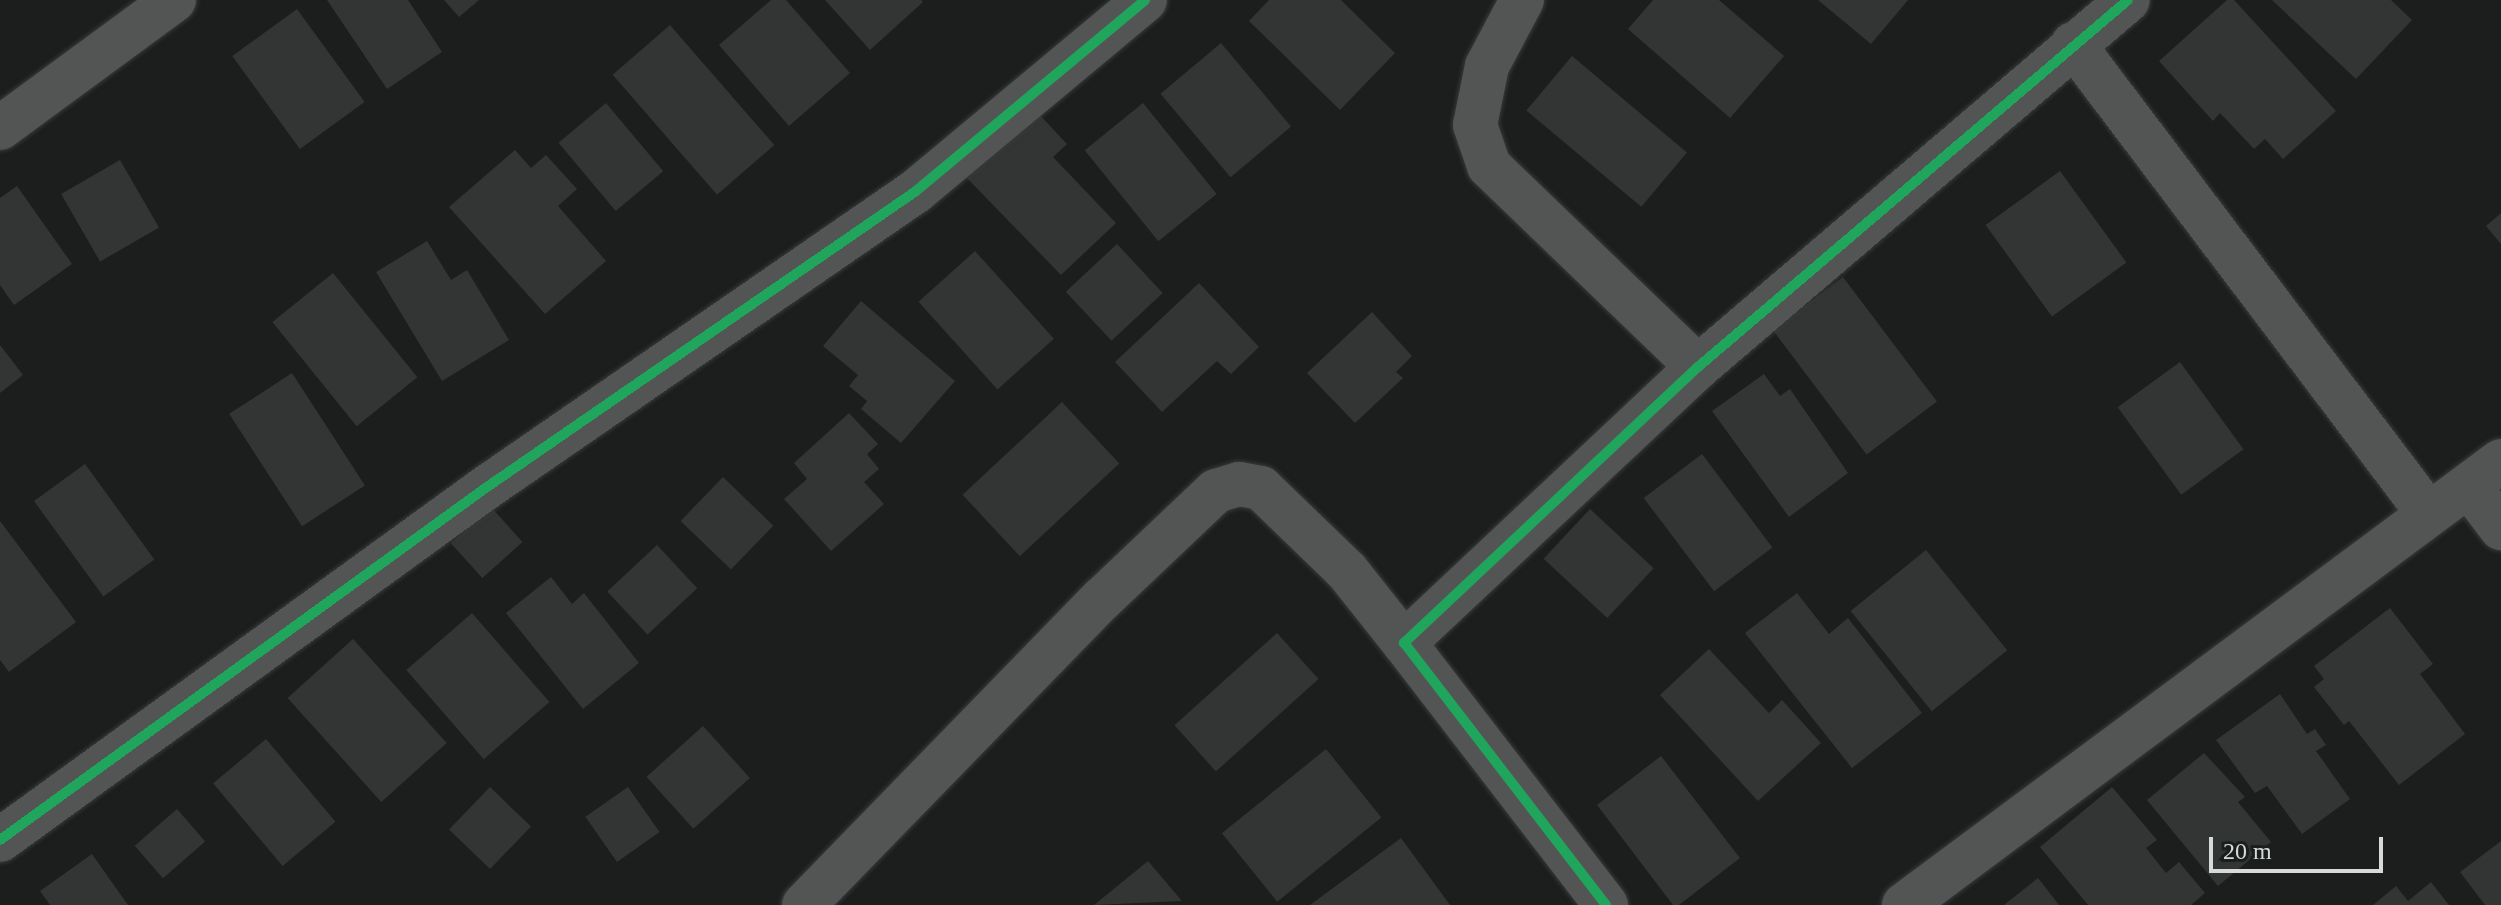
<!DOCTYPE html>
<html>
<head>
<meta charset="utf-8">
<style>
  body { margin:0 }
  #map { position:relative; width:2501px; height:905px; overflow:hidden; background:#1b1e1d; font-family:"Times New Roman",serif }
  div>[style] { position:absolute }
  .building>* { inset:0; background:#323534; transform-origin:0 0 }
  .roads { filter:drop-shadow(0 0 2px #373a39) drop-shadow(0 0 2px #373a39) }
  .minor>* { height:44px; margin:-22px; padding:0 22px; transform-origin:22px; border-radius:22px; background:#535555 }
  .cycleway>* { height:10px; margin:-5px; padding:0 5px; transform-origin:5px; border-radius:5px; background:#20a55d }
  span { translate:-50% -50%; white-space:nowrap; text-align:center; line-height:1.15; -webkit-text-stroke:7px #1a1f1e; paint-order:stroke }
  .scale { position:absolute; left:2209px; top:837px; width:174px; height:36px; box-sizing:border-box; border:4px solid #d6dad9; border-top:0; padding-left:10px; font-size:24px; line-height:28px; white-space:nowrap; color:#d6dad9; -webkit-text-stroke:6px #1a1f1e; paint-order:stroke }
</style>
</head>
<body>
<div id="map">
  <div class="building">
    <i style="clip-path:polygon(327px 0,408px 0,442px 52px,387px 89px)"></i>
    <i style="clip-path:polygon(444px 0,479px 0,459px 17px)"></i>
    <i style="clip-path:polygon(771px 0,786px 0,850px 73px,789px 126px,719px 45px)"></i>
    <i style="clip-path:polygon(825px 0,921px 0,923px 2px,870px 50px)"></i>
    <i style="clip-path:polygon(1269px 0,1341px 0,1395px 53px,1340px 110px,1249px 21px)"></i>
    <i style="clip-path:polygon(1653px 0,1719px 0,1784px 56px,1730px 118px,1628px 29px)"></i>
    <i style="clip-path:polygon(1818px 0,1908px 0,1871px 44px)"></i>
    <i style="clip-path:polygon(2227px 0,2234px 0,2336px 111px,2283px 159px,2265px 139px,2254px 149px,2220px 113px,2213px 121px,2159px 61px)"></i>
    <i style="clip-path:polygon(2272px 0,2391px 0,2412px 20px,2356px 79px)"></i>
    <i style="left:297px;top:9px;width:115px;height:80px;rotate:54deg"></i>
    <i style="left:670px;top:25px;width:159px;height:76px;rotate:49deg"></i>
    <i style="left:1221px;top:43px;width:109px;height:79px;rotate:50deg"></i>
    <i style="left:1572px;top:56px;width:150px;height:71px;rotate:40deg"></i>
    <i style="left:606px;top:103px;width:89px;height:62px;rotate:50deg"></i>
    <i style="left:1143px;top:103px;width:117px;height:75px;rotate:51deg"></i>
    <i style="clip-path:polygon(1035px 110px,1067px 144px,1053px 157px,1116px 223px,1061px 275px,965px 176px)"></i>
    <i style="clip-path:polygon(515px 150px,531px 168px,546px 155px,577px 189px,558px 206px,606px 261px,545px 314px,449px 207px)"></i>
    <i style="left:120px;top:160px;width:78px;height:68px;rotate:60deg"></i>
    <i style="left:2060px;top:171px;width:113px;height:92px;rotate:54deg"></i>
    <i style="clip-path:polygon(17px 186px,72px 264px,14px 305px,0 285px,0 198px)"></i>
    <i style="clip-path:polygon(2501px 213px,2501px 244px,2486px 226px)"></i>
    <i style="clip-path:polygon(427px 241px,451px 280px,467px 270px,509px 340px,442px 381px,376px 272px)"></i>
    <i style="left:1117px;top:244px;width:67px;height:70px;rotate:47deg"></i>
    <i style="left:975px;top:251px;width:118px;height:76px;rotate:48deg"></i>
    <i style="left:333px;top:273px;width:134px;height:78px;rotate:51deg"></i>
    <i style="left:1843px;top:277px;width:156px;height:88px;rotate:53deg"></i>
    <i style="clip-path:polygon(1199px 283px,1259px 347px,1231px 374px,1217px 361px,1162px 412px,1115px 362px)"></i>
    <i style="clip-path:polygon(861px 301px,955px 381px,901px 443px,861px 409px,867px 401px,849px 386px,858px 375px,823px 346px)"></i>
    <i style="clip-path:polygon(1372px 312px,1412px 356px,1396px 372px,1403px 378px,1355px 423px,1307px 373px)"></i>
    <i style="clip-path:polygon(0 345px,23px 375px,0 393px)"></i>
    <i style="left:2180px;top:362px;width:108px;height:77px;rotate:54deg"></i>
    <i style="left:292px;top:373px;width:134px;height:75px;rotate:57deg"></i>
    <i style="clip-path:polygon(1764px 374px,1780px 396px,1790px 389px,1848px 473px,1789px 517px,1712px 411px)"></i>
    <i style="left:1062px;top:402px;width:84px;height:136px;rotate:47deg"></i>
    <i style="clip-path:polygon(849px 413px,878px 444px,867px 454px,879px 469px,864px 482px,884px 504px,831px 551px,784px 499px,807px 479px,794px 463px)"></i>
    <i style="left:1702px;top:454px;width:117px;height:73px;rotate:53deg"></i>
    <i style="left:85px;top:464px;width:118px;height:63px;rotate:54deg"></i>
    <i style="left:723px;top:477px;width:70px;height:61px;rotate:44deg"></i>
    <i style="left:491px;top:507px;width:47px;height:54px;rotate:48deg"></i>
    <i style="left:1590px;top:509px;width:87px;height:68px;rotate:43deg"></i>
    <i style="clip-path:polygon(0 521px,76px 622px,9px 672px,0 660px)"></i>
    <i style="left:657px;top:545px;width:59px;height:68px;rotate:47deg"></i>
    <i style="left:1926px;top:550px;width:129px;height:97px;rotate:51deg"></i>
    <i style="clip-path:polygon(551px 577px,572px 604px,584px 593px,639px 663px,583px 709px,506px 613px)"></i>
    <i style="clip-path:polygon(1797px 593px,1829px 634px,1848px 618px,1922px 713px,1852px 768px,1745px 633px)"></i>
    <i style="clip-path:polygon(2390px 608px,2433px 664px,2420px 674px,2465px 734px,2399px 785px,2349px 721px,2344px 725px,2314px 687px,2324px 679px,2314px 666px)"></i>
    <i style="left:472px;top:613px;width:118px;height:87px;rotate:49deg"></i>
    <i style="left:1277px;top:633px;width:62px;height:138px;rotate:48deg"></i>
    <i style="left:353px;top:639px;width:140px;height:88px;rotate:48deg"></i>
    <i style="clip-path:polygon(1709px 649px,1769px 713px,1782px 700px,1821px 743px,1758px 801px,1660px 695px)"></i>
    <i style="clip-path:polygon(2280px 694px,2307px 734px,2315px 729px,2326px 745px,2316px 751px,2350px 799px,2302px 834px,2267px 786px,2255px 793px,2216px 740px)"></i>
    <i style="left:703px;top:726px;width:70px;height:76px;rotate:48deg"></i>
    <i style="left:266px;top:739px;width:108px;height:69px;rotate:50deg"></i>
    <i style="left:1326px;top:749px;width:88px;height:134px;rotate:51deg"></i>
    <i style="clip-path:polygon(2204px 753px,2245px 797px,2238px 802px,2271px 842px,2218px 886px,2147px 800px)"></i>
    <i style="clip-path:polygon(1661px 756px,1740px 858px,1679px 905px,1673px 905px,1597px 805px)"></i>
    <i style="left:490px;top:787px;width:57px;height:59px;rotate:44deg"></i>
    <i style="left:628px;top:787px;width:55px;height:52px;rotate:55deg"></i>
    <i style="clip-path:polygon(2112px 787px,2157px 840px,2146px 848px,2166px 873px,2179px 862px,2205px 893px,2191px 905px,2088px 905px,2040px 847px)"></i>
    <i style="left:177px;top:809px;width:43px;height:56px;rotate:49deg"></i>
    <i style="clip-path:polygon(1401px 838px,1450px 905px,1310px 905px)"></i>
    <i style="clip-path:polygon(2501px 841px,2501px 905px,2485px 905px,2460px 872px)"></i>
    <i style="clip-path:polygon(92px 854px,128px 905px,50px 905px,40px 891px)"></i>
    <i style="clip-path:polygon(1148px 861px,1182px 901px,1094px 905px)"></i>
    <i style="clip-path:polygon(2038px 878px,2059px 905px,2004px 905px)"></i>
    <i style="clip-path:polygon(2431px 882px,2449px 905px,2373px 905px,2396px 886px,2408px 901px)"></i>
  </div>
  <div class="roads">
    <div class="minor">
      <i style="left:1522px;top:0;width:75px;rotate:117.9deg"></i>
      <i style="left:1487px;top:66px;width:60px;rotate:101.5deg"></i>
      <i style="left:1475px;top:125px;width:43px;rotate:71.1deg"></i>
      <i style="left:1489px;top:166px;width:290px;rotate:43.9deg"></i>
      <i style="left:2073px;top:44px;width:588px;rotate:52.88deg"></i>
      <i style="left:0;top:128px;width:216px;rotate:-36.3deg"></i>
      <i style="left:2469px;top:486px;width:53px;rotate:52.7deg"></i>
      <i style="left:0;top:840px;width:601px;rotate:-35.94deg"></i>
      <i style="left:487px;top:487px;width:521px;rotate:-34.6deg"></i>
      <i style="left:916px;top:191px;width:298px;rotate:-39.8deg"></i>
      <i style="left:804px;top:905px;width:427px;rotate:-45.8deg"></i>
      <i style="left:1102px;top:599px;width:157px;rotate:-43.5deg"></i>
      <i style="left:1216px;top:491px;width:24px;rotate:-17deg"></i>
      <i style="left:1239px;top:484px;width:22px;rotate:10deg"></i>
      <i style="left:1261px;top:488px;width:120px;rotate:44deg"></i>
      <i style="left:1347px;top:571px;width:92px;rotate:51.6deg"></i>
      <i style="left:1606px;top:905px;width:331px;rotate:-127.6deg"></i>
      <i style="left:1404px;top:643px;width:403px;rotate:-43.2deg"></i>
      <i style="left:1698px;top:367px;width:565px;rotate:-40.48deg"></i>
      <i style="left:1904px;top:905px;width:744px;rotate:-36.64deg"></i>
    </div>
  </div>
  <div class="cycleway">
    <i style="left:0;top:840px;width:601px;rotate:-35.94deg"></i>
    <i style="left:487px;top:487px;width:521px;rotate:-34.6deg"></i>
    <i style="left:916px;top:191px;width:298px;rotate:-39.8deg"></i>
    <i style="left:1606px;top:905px;width:331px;rotate:-127.6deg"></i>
    <i style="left:1404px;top:643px;width:403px;rotate:-43.2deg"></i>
    <i style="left:1698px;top:367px;width:565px;rotate:-40.48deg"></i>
  </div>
  <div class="scale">20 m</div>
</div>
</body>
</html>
